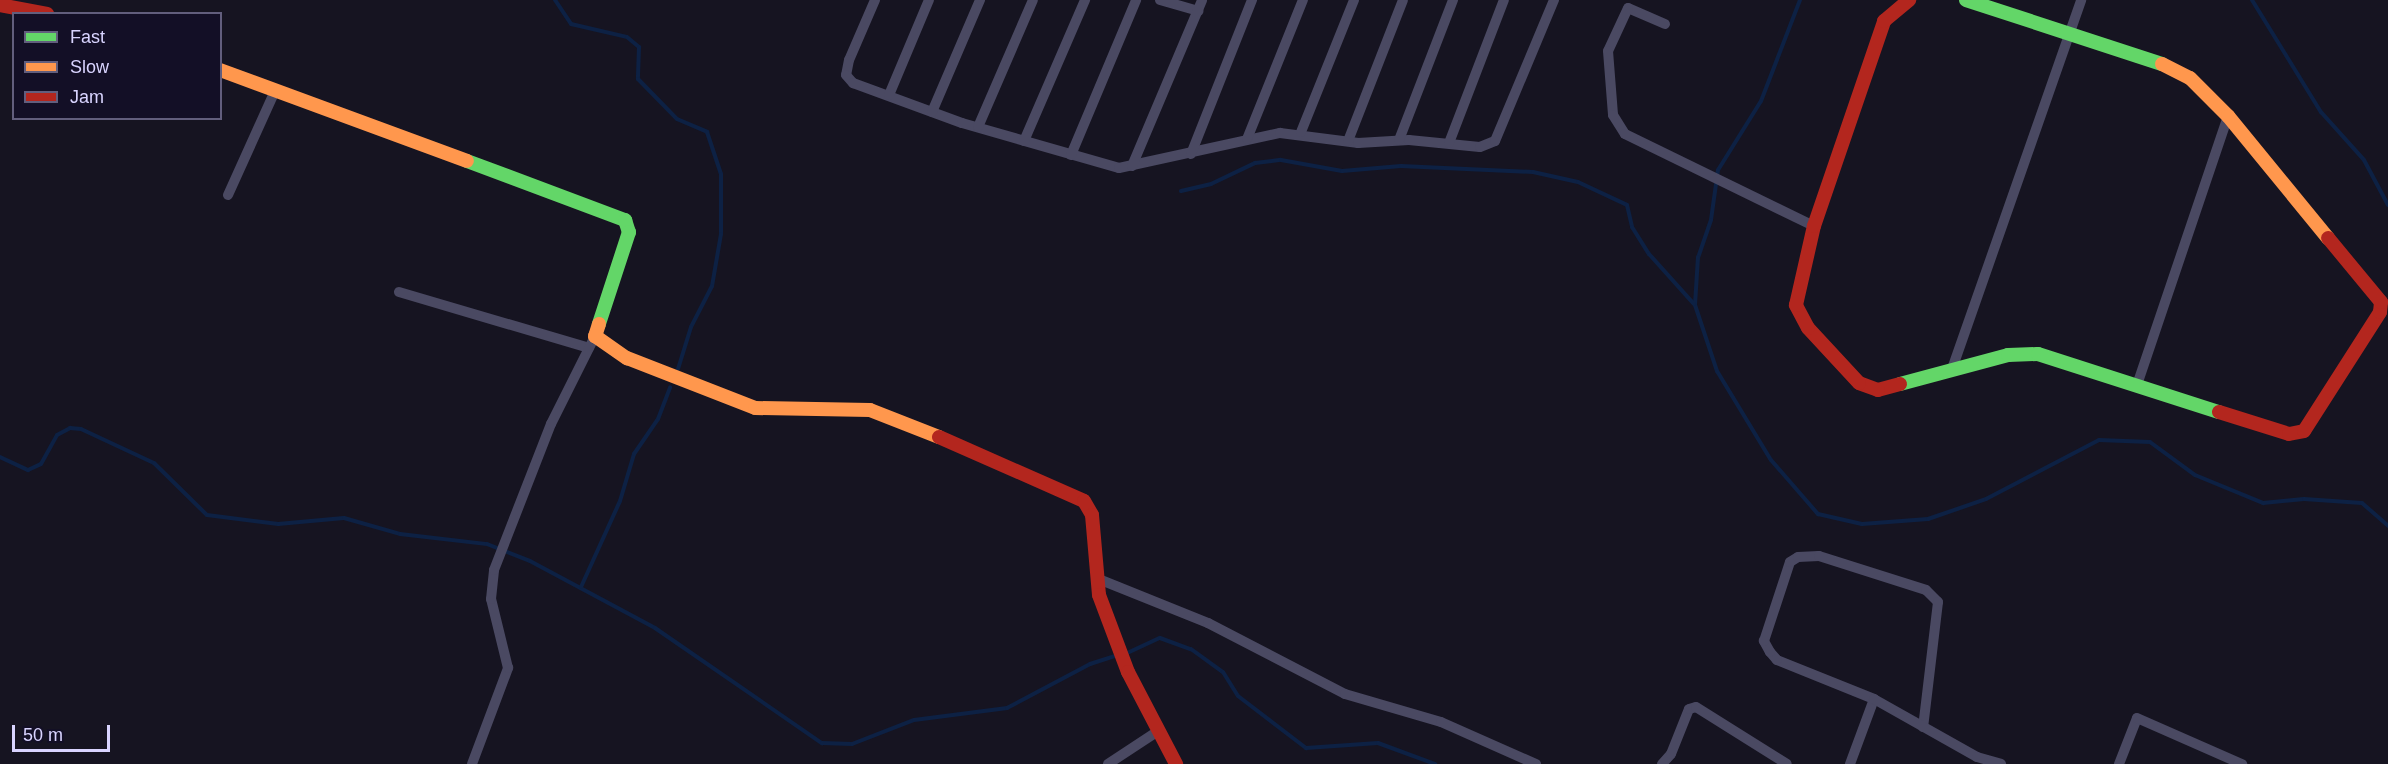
<!DOCTYPE html>
<html>
<head>
<meta charset="utf-8">
<style>
  body { margin:0 }
  #map { position:relative; width:2388px; height:764px; overflow:hidden; background:#161421; font-family:Helvetica,sans-serif }
  div>[style] { position:absolute }
  .stream>* { height:4px; margin:-2px; padding:0 2px; transform-origin:2px; border-radius:2px; background:#0d2144 }
  .street>* { height:10px; margin:-5px; padding:0 5px; transform-origin:5px; border-radius:5px; background:#4a4962 }
  .fast>* { height:14px; margin:-7px; padding:0 7px; transform-origin:7px; border-radius:7px; background:#63d668 }
  .slow>* { height:14px; margin:-7px; padding:0 7px; transform-origin:7px; border-radius:7px; background:#ff974d }
  .jam>* { height:14px; margin:-7px; padding:0 7px; transform-origin:7px; border-radius:7px; background:#b3261e }
  span { translate:-50% -50%; white-space:nowrap; text-align:center; line-height:1.15; -webkit-text-stroke:6px #130f26; paint-order:stroke }
  .legend { position:absolute; left:12px; top:12px; width:210px; height:108px; box-sizing:border-box; background:#130f26; border:2px solid #625e7d; margin:0; padding:8px 10px; list-style:none; font-size:18px; color:#d9d4ff }
  .legend li { display:flex; align-items:center; gap:12px; height:30px }
  .legend b { width:30px; border:2px solid #625e7d }
  .scale { position:absolute; left:12px; top:725px; width:98px; height:27px; box-sizing:border-box; border:3px solid #d9d4ff; border-top:0; padding-left:8px; font-size:18px; line-height:21px; white-space:nowrap; color:#d9d4ff; -webkit-text-stroke:4px #130f26; paint-order:stroke }
</style>
</head>
<body>
<div id="map">
  <div class="stream">
    <i style="left:555px;top:0;width:29px;rotate:56deg"></i>
    <i style="left:571px;top:24px;width:57px;rotate:13.1deg"></i>
    <i style="left:627px;top:37px;width:16px;rotate:40deg"></i>
    <i style="left:639px;top:47px;width:32px;rotate:92deg"></i>
    <i style="left:638px;top:79px;width:56px;rotate:45.7deg"></i>
    <i style="left:677px;top:119px;width:33px;rotate:23deg"></i>
    <i style="left:707px;top:132px;width:44px;rotate:71.6deg"></i>
    <i style="left:721px;top:174px;width:60px;rotate:90deg"></i>
    <i style="left:721px;top:234px;width:53px;rotate:99.8deg"></i>
    <i style="left:712px;top:286px;width:46px;rotate:117.1deg"></i>
    <i style="left:691px;top:327px;width:44px;rotate:107.2deg"></i>
    <i style="left:1800px;top:0;width:108px;rotate:111.1deg"></i>
    <i style="left:1761px;top:101px;width:81px;rotate:121.9deg"></i>
    <i style="left:1718px;top:170px;width:50px;rotate:98deg"></i>
    <i style="left:1711px;top:220px;width:39px;rotate:109deg"></i>
    <i style="left:1698px;top:257px;width:48px;rotate:93.6deg"></i>
    <i style="left:1695px;top:305px;width:70px;rotate:71.6deg"></i>
    <i style="left:1717px;top:371px;width:104px;rotate:58.8deg"></i>
    <i style="left:1771px;top:460px;width:72px;rotate:49deg"></i>
    <i style="left:1818px;top:514px;width:45px;rotate:12.8deg"></i>
    <i style="left:1862px;top:524px;width:66px;rotate:-4.3deg"></i>
    <i style="left:1928px;top:519px;width:61px;rotate:-19deg"></i>
    <i style="left:1986px;top:499px;width:127px;rotate:-27.6deg"></i>
    <i style="left:2099px;top:440px;width:51px;rotate:2.2deg"></i>
    <i style="left:2150px;top:442px;width:56px;rotate:36.3deg"></i>
    <i style="left:2195px;top:475px;width:74px;rotate:22.4deg"></i>
    <i style="left:2263px;top:503px;width:41px;rotate:-5.6deg"></i>
    <i style="left:2304px;top:499px;width:58px;rotate:3.9deg"></i>
    <i style="left:2362px;top:503px;width:35px;rotate:41deg"></i>
    <i style="left:2252px;top:0;width:132px;rotate:58.4deg"></i>
    <i style="left:2321px;top:112px;width:64px;rotate:48.1deg"></i>
    <i style="left:2364px;top:160px;width:51px;rotate:61.9deg"></i>
    <i style="left:1181px;top:191px;width:31px;rotate:-13deg"></i>
    <i style="left:1211px;top:184px;width:49px;rotate:-25.5deg"></i>
    <i style="left:1255px;top:163px;width:26px;rotate:-7deg"></i>
    <i style="left:1281px;top:160px;width:62px;rotate:10.2deg"></i>
    <i style="left:1342px;top:171px;width:59px;rotate:-4.8deg"></i>
    <i style="left:1401px;top:166px;width:132px;rotate:2.6deg"></i>
    <i style="left:1533px;top:172px;width:46px;rotate:12.5deg"></i>
    <i style="left:1578px;top:182px;width:54px;rotate:25.1deg"></i>
    <i style="left:1627px;top:205px;width:23px;rotate:77deg"></i>
    <i style="left:1632px;top:227px;width:32px;rotate:58deg"></i>
    <i style="left:1649px;top:254px;width:67px;rotate:48deg"></i>
    <i style="left:0;top:457px;width:31px;rotate:25deg"></i>
    <i style="left:28px;top:470px;width:14px;rotate:-25deg"></i>
    <i style="left:41px;top:464px;width:33px;rotate:-61deg"></i>
    <i style="left:57px;top:435px;width:15px;rotate:-28deg"></i>
    <i style="left:70px;top:428px;width:11px;rotate:5deg"></i>
    <i style="left:81px;top:429px;width:81px;rotate:25deg"></i>
    <i style="left:154px;top:463px;width:74px;rotate:44.5deg"></i>
    <i style="left:207px;top:515px;width:72px;rotate:7.2deg"></i>
    <i style="left:278px;top:524px;width:66px;rotate:-5.2deg"></i>
    <i style="left:344px;top:518px;width:58px;rotate:15.9deg"></i>
    <i style="left:400px;top:534px;width:88px;rotate:6.6deg"></i>
    <i style="left:487px;top:544px;width:46px;rotate:21.6deg"></i>
    <i style="left:530px;top:561px;width:142px;rotate:28.2deg"></i>
    <i style="left:655px;top:628px;width:203px;rotate:34.6deg"></i>
    <i style="left:822px;top:743px;width:30px;rotate:2deg"></i>
    <i style="left:852px;top:744px;width:66px;rotate:-21.2deg"></i>
    <i style="left:914px;top:720px;width:94px;rotate:-7.4deg"></i>
    <i style="left:1007px;top:708px;width:94px;rotate:-27.9deg"></i>
    <i style="left:1090px;top:664px;width:29px;rotate:-18deg"></i>
    <i style="left:581px;top:587px;width:94px;rotate:-65.6deg"></i>
    <i style="left:620px;top:501px;width:49px;rotate:-73.4deg"></i>
    <i style="left:634px;top:454px;width:42px;rotate:-55.6deg"></i>
    <i style="left:658px;top:419px;width:34px;rotate:-69deg"></i>
    <i style="left:1125px;top:654px;width:38px;rotate:-25deg"></i>
    <i style="left:1160px;top:638px;width:33px;rotate:20deg"></i>
    <i style="left:1191px;top:649px;width:39px;rotate:36deg"></i>
    <i style="left:1223px;top:672px;width:28px;rotate:58deg"></i>
    <i style="left:1238px;top:696px;width:86px;rotate:37.4deg"></i>
    <i style="left:1306px;top:748px;width:72px;rotate:-4deg"></i>
    <i style="left:1378px;top:743px;width:61px;rotate:20.2deg"></i>
  </div>
  <div class="street">
    <i style="left:875px;top:0;width:65px;rotate:113.4deg"></i>
    <i style="left:849px;top:60px;width:15px;rotate:101deg"></i>
    <i style="left:846px;top:75px;width:11px;rotate:49deg"></i>
    <i style="left:853px;top:83px;width:116px;rotate:20.2deg"></i>
    <i style="left:962px;top:123px;width:163px;rotate:16deg"></i>
    <i style="left:1119px;top:168px;width:165px;rotate:-12.3deg"></i>
    <i style="left:1280px;top:133px;width:79px;rotate:7.3deg"></i>
    <i style="left:1358px;top:143px;width:51px;rotate:-3.4deg"></i>
    <i style="left:1409px;top:140px;width:71px;rotate:5.6deg"></i>
    <i style="left:1480px;top:147px;width:16px;rotate:-22deg"></i>
    <i style="left:1495px;top:141px;width:153px;rotate:-67.3deg"></i>
    <i style="left:1160px;top:0;width:40px;rotate:16deg"></i>
    <i style="left:1665px;top:24px;width:40px;rotate:-156.6deg"></i>
    <i style="left:1628px;top:8px;width:47px;rotate:114.9deg"></i>
    <i style="left:1608px;top:51px;width:64px;rotate:85.5deg"></i>
    <i style="left:1613px;top:115px;width:22px;rotate:58deg"></i>
    <i style="left:1625px;top:134px;width:210px;rotate:26deg"></i>
    <i style="left:889px;top:95px;width:103px;rotate:-67.2deg"></i>
    <i style="left:932px;top:112px;width:122px;rotate:-66.8deg"></i>
    <i style="left:978px;top:127px;width:138px;rotate:-66.6deg"></i>
    <i style="left:1301px;top:132px;width:142px;rotate:-68.1deg"></i>
    <i style="left:1247px;top:139px;width:150px;rotate:-68.1deg"></i>
    <i style="left:1399px;top:140px;width:150px;rotate:-68.9deg"></i>
    <i style="left:1024px;top:141px;width:154px;rotate:-66.6deg"></i>
    <i style="left:1348px;top:141px;width:151px;rotate:-68.7deg"></i>
    <i style="left:1449px;top:143px;width:153px;rotate:-69deg"></i>
    <i style="left:1191px;top:154px;width:166px;rotate:-68.4deg"></i>
    <i style="left:1071px;top:155px;width:168px;rotate:-67.2deg"></i>
    <i style="left:1132px;top:166px;width:180px;rotate:-67.1deg"></i>
    <i style="left:228px;top:195px;width:114px;rotate:-65.7deg"></i>
    <i style="left:399px;top:292px;width:198px;rotate:16.4deg"></i>
    <i style="left:1952px;top:369px;width:391px;rotate:-70.7deg"></i>
    <i style="left:2138px;top:382px;width:281px;rotate:-71.3deg"></i>
    <i style="left:1096px;top:578px;width:121px;rotate:21.9deg"></i>
    <i style="left:1208px;top:623px;width:154px;rotate:27.4deg"></i>
    <i style="left:1345px;top:694px;width:100px;rotate:16.3deg"></i>
    <i style="left:1441px;top:722px;width:104px;rotate:23.9deg"></i>
    <i style="left:1874px;top:699px;width:105px;rotate:-158.1deg"></i>
    <i style="left:1777px;top:660px;width:11px;rotate:-131deg"></i>
    <i style="left:1770px;top:652px;width:13px;rotate:-119deg"></i>
    <i style="left:1764px;top:641px;width:83px;rotate:-71.8deg"></i>
    <i style="left:1790px;top:562px;width:9px;rotate:-32deg"></i>
    <i style="left:1798px;top:557px;width:21px;rotate:-3deg"></i>
    <i style="left:1819px;top:556px;width:112px;rotate:17.6deg"></i>
    <i style="left:1926px;top:590px;width:17px;rotate:45deg"></i>
    <i style="left:1938px;top:602px;width:126px;rotate:96.8deg"></i>
    <i style="left:472px;top:764px;width:103px;rotate:-69.4deg"></i>
    <i style="left:508px;top:668px;width:71px;rotate:-103.8deg"></i>
    <i style="left:491px;top:599px;width:29px;rotate:-84deg"></i>
    <i style="left:494px;top:570px;width:157px;rotate:-68.7deg"></i>
    <i style="left:551px;top:424px;width:98px;rotate:-63.4deg"></i>
    <i style="left:1108px;top:764px;width:60px;rotate:-33.4deg"></i>
    <i style="left:1662px;top:764px;width:13px;rotate:-48deg"></i>
    <i style="left:1671px;top:754px;width:48px;rotate:-68.2deg"></i>
    <i style="left:1689px;top:709px;width:7px;rotate:-16deg"></i>
    <i style="left:1696px;top:707px;width:107px;rotate:32.1deg"></i>
    <i style="left:1850px;top:764px;width:69px;rotate:-69.7deg"></i>
    <i style="left:1874px;top:699px;width:118px;rotate:29.4deg"></i>
    <i style="left:1977px;top:757px;width:25px;rotate:16deg"></i>
    <i style="left:2119px;top:764px;width:49px;rotate:-68.6deg"></i>
    <i style="left:2137px;top:718px;width:115px;rotate:23.7deg"></i>
  </div>
  <div class="fast">
    <i style="left:1966px;top:0;width:206px;rotate:18.1deg"></i>
    <i style="left:467px;top:161px;width:169px;rotate:20.5deg"></i>
    <i style="left:625px;top:220px;width:13px;rotate:72deg"></i>
    <i style="left:629px;top:232px;width:97px;rotate:108.1deg"></i>
    <i style="left:1900px;top:384px;width:112px;rotate:-15deg"></i>
    <i style="left:2008px;top:355px;width:30px;rotate:-2deg"></i>
    <i style="left:2038px;top:354px;width:190px;rotate:17.8deg"></i>
  </div>
  <div class="slow">
    <i style="left:2162px;top:64px;width:31px;rotate:27deg"></i>
    <i style="left:2190px;top:78px;width:54px;rotate:45deg"></i>
    <i style="left:2228px;top:116px;width:158px;rotate:50.7deg"></i>
    <i style="left:220px;top:70px;width:263px;rotate:20.2deg"></i>
    <i style="left:599px;top:324px;width:13px;rotate:108deg"></i>
    <i style="left:595px;top:336px;width:39px;rotate:35deg"></i>
    <i style="left:627px;top:358px;width:137px;rotate:21.3deg"></i>
    <i style="left:755px;top:408px;width:115px;rotate:1deg"></i>
    <i style="left:870px;top:410px;width:74px;rotate:21.4deg"></i>
  </div>
  <div class="jam">
    <i style="left:0;top:5px;width:48px;rotate:10.8deg"></i>
    <i style="left:1900px;top:384px;width:23px;rotate:165deg"></i>
    <i style="left:1878px;top:390px;width:20px;rotate:-160deg"></i>
    <i style="left:1859px;top:383px;width:75px;rotate:-132.8deg"></i>
    <i style="left:1808px;top:328px;width:26px;rotate:-118deg"></i>
    <i style="left:1796px;top:305px;width:81px;rotate:-77.2deg"></i>
    <i style="left:1814px;top:226px;width:217px;rotate:-71.1deg"></i>
    <i style="left:1884px;top:21px;width:33px;rotate:-40deg"></i>
    <i style="left:2219px;top:412px;width:73px;rotate:17.4deg"></i>
    <i style="left:2289px;top:434px;width:15px;rotate:-11deg"></i>
    <i style="left:2304px;top:431px;width:141px;rotate:-57.4deg"></i>
    <i style="left:2380px;top:312px;width:10px;rotate:-84deg"></i>
    <i style="left:2381px;top:302px;width:83px;rotate:-129.6deg"></i>
    <i style="left:939px;top:437px;width:158px;rotate:23.8deg"></i>
    <i style="left:1084px;top:501px;width:16px;rotate:60deg"></i>
    <i style="left:1092px;top:515px;width:80px;rotate:85deg"></i>
    <i style="left:1099px;top:595px;width:82px;rotate:69.4deg"></i>
    <i style="left:1128px;top:672px;width:104px;rotate:62.4deg"></i>
  </div>
  <ul class="legend">
  <li><b style="height:8px;background:#63d668"></b>Fast</li>
  <li><b style="height:8px;background:#ff974d"></b>Slow</li>
  <li><b style="height:8px;background:#b3261e"></b>Jam</li>
  </ul>
  <div class="scale">50 m</div>
</div>
</body>
</html>
